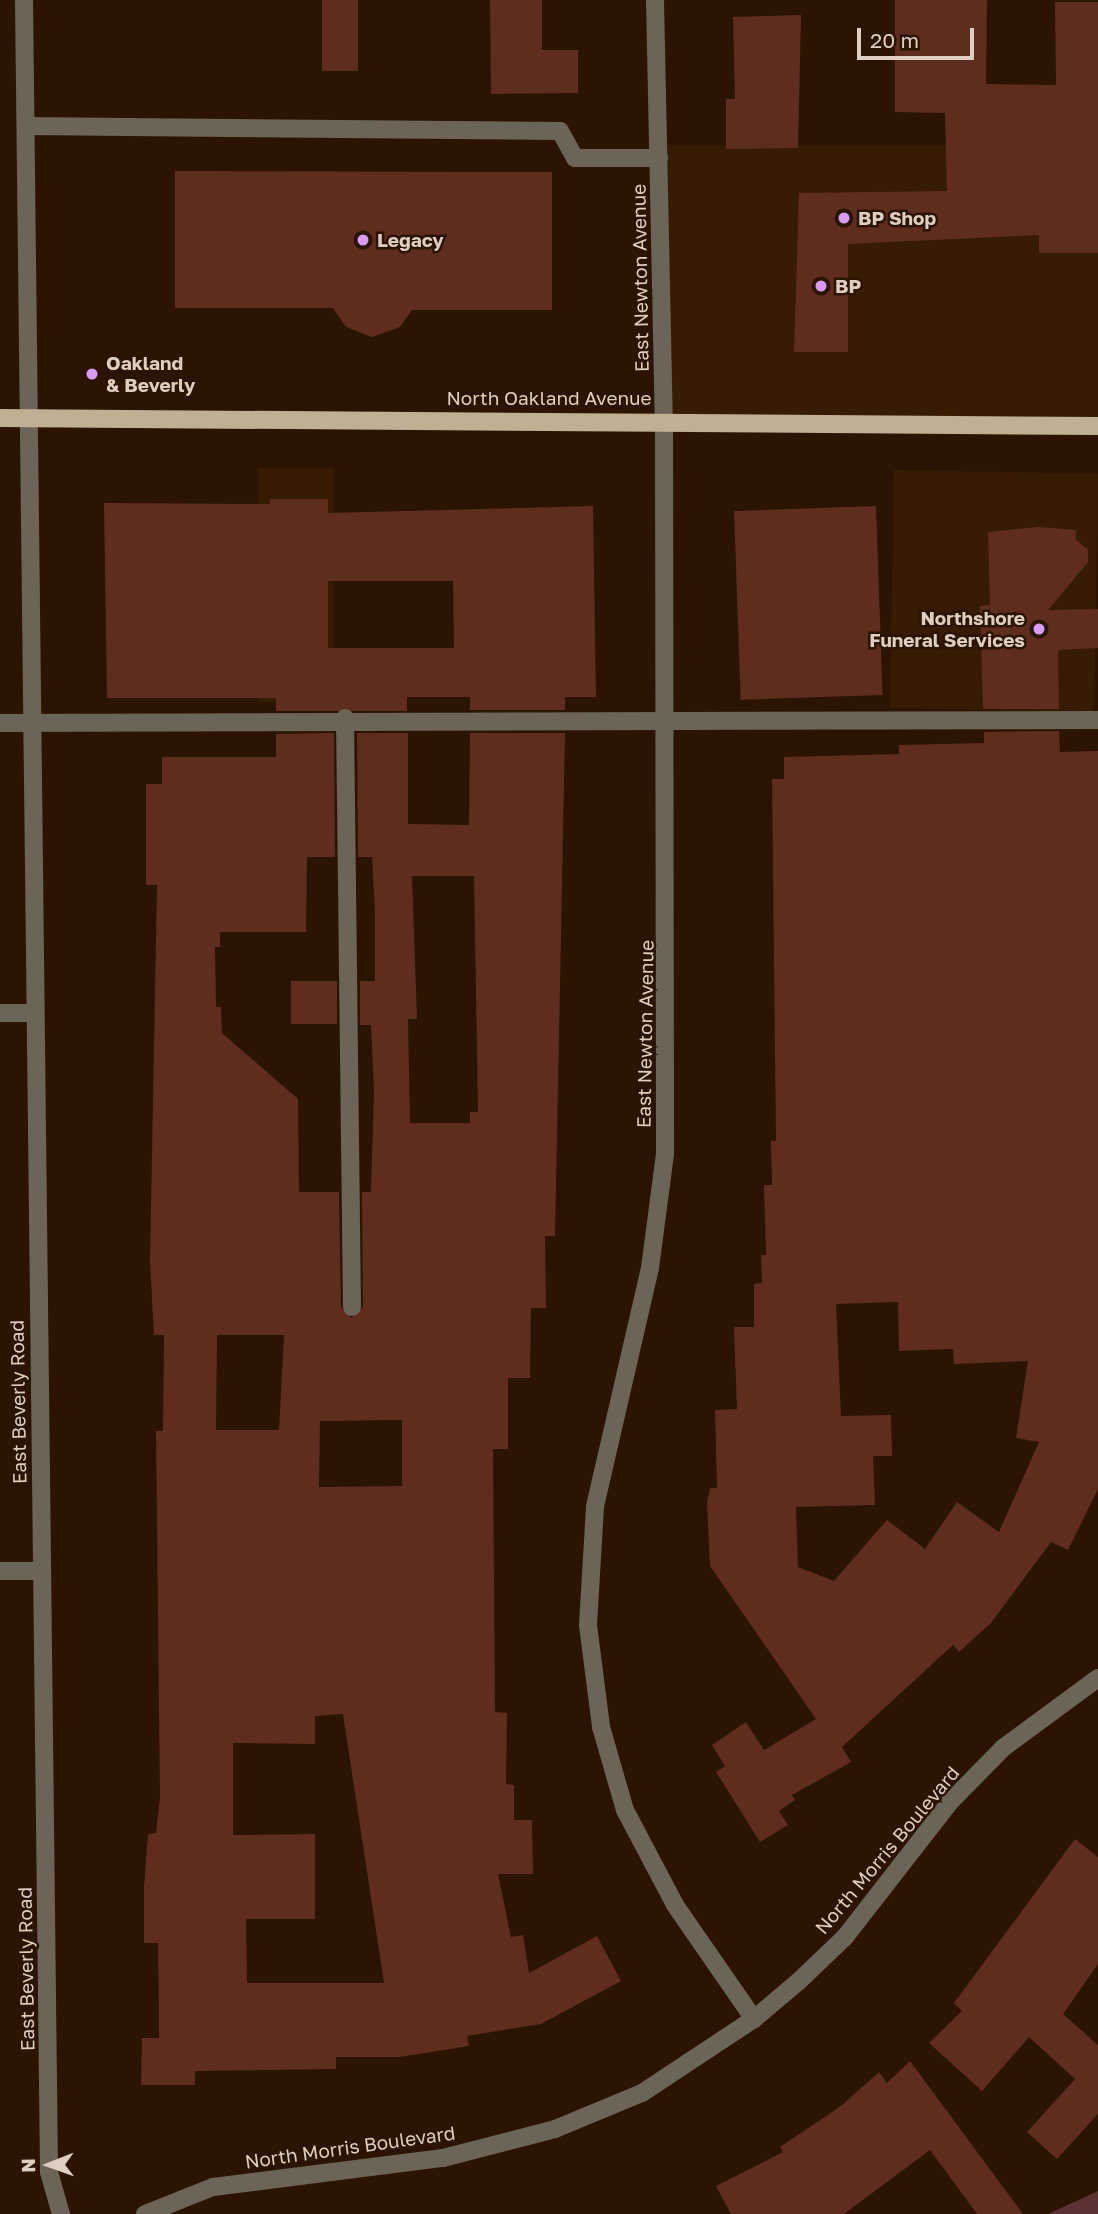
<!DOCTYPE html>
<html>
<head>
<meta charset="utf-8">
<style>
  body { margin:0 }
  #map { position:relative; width:1098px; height:2214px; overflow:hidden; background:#2b1401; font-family:"Golos Text",sans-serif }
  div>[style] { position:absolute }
  .built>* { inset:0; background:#381c01; transform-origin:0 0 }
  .green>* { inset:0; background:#5c3134 }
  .building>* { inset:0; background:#5f2d1d; transform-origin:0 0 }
  .minor>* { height:18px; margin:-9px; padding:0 9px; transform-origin:9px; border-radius:9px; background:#6c6457 }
  .major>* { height:18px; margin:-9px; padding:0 9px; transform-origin:9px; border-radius:9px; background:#bfaf93 }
  .dots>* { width:19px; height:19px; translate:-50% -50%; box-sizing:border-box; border:4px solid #2b1401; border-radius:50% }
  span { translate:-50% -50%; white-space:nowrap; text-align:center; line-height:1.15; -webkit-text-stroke:5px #2b1401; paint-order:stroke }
  .poi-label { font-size:19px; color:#decec2; font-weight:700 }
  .left { translate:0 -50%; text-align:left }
  .right { translate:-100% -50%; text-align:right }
  .street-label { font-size:19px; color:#decec2 }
  .north { position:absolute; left:14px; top:2130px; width:70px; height:70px; -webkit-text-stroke:5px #2b1401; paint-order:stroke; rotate:269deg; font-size:19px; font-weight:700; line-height:28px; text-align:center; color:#decec2 }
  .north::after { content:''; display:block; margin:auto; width:24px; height:32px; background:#decec2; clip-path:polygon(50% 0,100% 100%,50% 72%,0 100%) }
  .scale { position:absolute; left:857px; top:28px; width:117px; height:32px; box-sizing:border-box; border:4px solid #decec2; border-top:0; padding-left:9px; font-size:21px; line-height:24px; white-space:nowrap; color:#decec2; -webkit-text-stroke:5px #2b1401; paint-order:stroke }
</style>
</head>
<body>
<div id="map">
  <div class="built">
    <i style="left:1098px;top:145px;width:279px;height:440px;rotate:90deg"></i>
    <i style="left:333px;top:468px;width:234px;height:75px;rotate:90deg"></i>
    <i style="left:894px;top:470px;width:204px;height:238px;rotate:1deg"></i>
  </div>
  <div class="green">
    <i style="clip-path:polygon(1098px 2191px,1098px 2214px,1048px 2214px)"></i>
  </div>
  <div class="building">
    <i style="left:322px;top:0;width:36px;height:71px"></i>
    <i style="clip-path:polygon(490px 0,542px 0,542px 50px,578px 50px,578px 93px,491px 94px)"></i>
    <i style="clip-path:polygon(895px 0,987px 0,986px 84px,1056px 85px,1055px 2px,1098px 2px,1098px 253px,1039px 253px,1039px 235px,848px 244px,848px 352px,794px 352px,799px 193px,947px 191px,945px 113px,895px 112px)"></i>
    <i style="clip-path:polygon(801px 15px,798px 148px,726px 149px,726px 99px,735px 99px,733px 17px)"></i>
    <i style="clip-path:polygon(175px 171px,552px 172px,552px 310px,412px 310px,400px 327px,372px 337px,346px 327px,333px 308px,175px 308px)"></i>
    <i style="clip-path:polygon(evenodd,270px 499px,328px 499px,328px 513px,593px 506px,596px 697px,565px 697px,565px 710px,470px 710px,470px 697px,407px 697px,407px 711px,276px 711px,276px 698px,107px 698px,104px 503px,270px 504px,270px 499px,328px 581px,453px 581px,454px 648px,328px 648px,328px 581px)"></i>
    <i style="left:876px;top:506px;width:189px;height:142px;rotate:88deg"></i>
    <i style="clip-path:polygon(1039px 527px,1076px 530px,1076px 540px,1088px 550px,1088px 562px,1048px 610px,1098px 609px,1098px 648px,1058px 650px,1059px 709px,983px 709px,980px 606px,990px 605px,988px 532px)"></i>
    <i style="clip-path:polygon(evenodd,1059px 731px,1060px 752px,1098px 751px,1098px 1489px,1068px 1550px,1051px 1542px,991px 1623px,959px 1652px,953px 1645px,842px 1747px,851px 1762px,792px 1795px,795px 1800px,779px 1811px,788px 1825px,760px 1842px,716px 1772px,725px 1766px,712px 1745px,746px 1722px,764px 1750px,816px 1719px,710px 1566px,707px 1503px,710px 1488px,717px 1488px,715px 1410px,737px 1409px,734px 1327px,754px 1327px,754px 1284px,762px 1283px,761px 1255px,766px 1255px,764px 1185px,772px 1185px,771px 1141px,776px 1141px,772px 779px,784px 779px,784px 757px,899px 754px,899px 745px,984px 743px,984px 732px,1059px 731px,898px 1302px,899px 1351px,953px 1349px,954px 1364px,1028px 1361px,1016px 1438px,1039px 1442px,999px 1532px,957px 1502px,925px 1549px,887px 1520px,834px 1581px,798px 1567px,796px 1507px,875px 1505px,873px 1456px,892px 1456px,891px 1415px,841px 1416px,836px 1304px,898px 1302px)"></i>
    <i style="clip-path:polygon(evenodd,334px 733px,335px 857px,307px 857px,306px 932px,220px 932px,220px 947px,215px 947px,216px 1007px,221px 1007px,222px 1033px,298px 1099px,299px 1192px,339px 1192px,341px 1307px,351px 1318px,363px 1307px,362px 1192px,371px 1192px,374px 1092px,371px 1025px,360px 1025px,360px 981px,375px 981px,375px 912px,372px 857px,358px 857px,357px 733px,408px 733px,408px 824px,469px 825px,470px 733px,565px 733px,555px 1236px,545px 1236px,546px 1308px,531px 1308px,530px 1378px,508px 1378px,508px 1449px,493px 1449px,495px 1712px,507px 1713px,506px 1784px,514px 1785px,514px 1820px,532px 1820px,533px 1874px,498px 1874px,511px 1937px,523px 1935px,529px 1973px,597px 1936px,621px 1981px,541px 2024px,467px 2036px,469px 2046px,400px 2057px,336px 2057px,336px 2069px,195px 2071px,195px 2085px,141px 2085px,142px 2038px,159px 2038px,159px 2011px,158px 1943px,144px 1943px,144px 1888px,148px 1834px,156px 1833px,160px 1798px,156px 1431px,163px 1431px,164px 1335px,154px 1335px,150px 1262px,157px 885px,146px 885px,146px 784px,162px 784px,162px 757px,276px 757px,276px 734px,334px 733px,412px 876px,474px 876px,478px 1112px,470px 1112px,470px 1123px,410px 1123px,408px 1019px,417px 1019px,412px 876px,334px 733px,217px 1335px,284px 1335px,279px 1430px,216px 1430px,217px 1335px,334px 733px,402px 1420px,402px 1486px,319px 1487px,320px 1421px,402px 1420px,334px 733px,343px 1714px,384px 1983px,247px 1983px,246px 1919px,315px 1919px,315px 1834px,233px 1835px,233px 1743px,315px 1744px,315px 1716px,343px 1714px)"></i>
    <i style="left:291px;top:981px;width:46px;height:43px"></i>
    <i style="clip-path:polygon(1075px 1839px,1098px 1857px,1098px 1964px,1063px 2014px,1098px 2045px,1098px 2114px,1057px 2159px,1027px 2132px,1075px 2079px,1029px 2037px,982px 2091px,929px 2043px,962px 2011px,954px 2003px)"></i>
    <i style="clip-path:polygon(910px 2061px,1023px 2214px,977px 2214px,930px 2150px,844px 2214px,731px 2214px,716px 2186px,783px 2152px,780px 2147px,841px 2106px,879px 2072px,887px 2083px)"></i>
  </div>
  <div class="minor">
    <i style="left:24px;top:0;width:2172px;rotate:89.34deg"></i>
    <i style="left:49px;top:2172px;width:44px;rotate:74.1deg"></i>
    <i style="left:655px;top:0;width:420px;rotate:88.8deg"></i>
    <i style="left:664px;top:420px;width:734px;rotate:89.92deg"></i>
    <i style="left:665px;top:1154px;width:115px;rotate:97.5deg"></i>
    <i style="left:650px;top:1268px;width:245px;rotate:103deg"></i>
    <i style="left:595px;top:1507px;width:118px;rotate:93.4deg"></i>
    <i style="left:588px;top:1625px;width:103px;rotate:82.7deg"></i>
    <i style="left:601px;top:1727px;width:86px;rotate:73.9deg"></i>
    <i style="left:625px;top:1810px;width:107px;rotate:62.2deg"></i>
    <i style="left:675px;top:1905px;width:139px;rotate:55.3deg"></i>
    <i style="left:26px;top:126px;width:534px;rotate:0.54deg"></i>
    <i style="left:560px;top:131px;width:31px;rotate:61deg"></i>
    <i style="left:575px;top:158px;width:84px"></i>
    <i style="left:345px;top:718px;width:589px;rotate:89.32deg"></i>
    <i style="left:0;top:723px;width:1098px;rotate:-0.16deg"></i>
    <i style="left:0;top:1013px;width:34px"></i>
    <i style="left:0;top:1571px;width:42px"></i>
    <i style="left:145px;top:2214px;width:73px;rotate:-21.7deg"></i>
    <i style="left:213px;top:2187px;width:232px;rotate:-7.2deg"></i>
    <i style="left:443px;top:2158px;width:116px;rotate:-14.5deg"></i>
    <i style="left:555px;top:2129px;width:94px;rotate:-22.5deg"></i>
    <i style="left:642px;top:2093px;width:134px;rotate:-33.5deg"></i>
    <i style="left:754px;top:2019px;width:59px;rotate:-40.2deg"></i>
    <i style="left:799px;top:1981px;width:64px;rotate:-43.7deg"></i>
    <i style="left:845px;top:1937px;width:171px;rotate:-52.1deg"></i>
    <i style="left:950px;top:1802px;width:76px;rotate:-45.5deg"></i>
    <i style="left:1003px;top:1748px;width:118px;rotate:-36.4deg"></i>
  </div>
  <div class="major">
    <i style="left:0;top:418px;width:1098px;rotate:0.42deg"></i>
  </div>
  <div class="dots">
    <i style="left:844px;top:218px;background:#d79bf9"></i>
    <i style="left:363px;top:240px;background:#d79bf9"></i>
    <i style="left:821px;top:286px;background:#d79bf9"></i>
    <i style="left:92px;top:374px;background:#d79bf9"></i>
    <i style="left:1039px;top:629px;background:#d79bf9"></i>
  </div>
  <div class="poi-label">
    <span class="left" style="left:858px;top:218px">BP Shop</span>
    <span class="left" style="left:377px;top:240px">Legacy</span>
    <span class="left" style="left:835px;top:286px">BP</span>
    <span class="left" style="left:106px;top:374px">Oakland<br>&amp; Beverly</span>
    <span class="right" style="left:1025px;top:629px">Northshore<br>Funeral Services</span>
  </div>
  <div class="street-label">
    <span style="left:640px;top:278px;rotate:-91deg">East Newton Avenue</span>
    <span style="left:549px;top:398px">North Oakland Avenue</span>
    <span style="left:645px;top:1034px;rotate:-89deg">East Newton Avenue</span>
    <span style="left:18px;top:1402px;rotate:-91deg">East Beverly Road</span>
    <span style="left:887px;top:1850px;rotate:-50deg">North Morris Boulevard</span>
    <span style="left:26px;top:1969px;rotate:-91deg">East Beverly Road</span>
    <span style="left:350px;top:2147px;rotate:-8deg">North Morris Boulevard</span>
  </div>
  <div class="north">N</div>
  <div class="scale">20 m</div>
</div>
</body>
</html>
